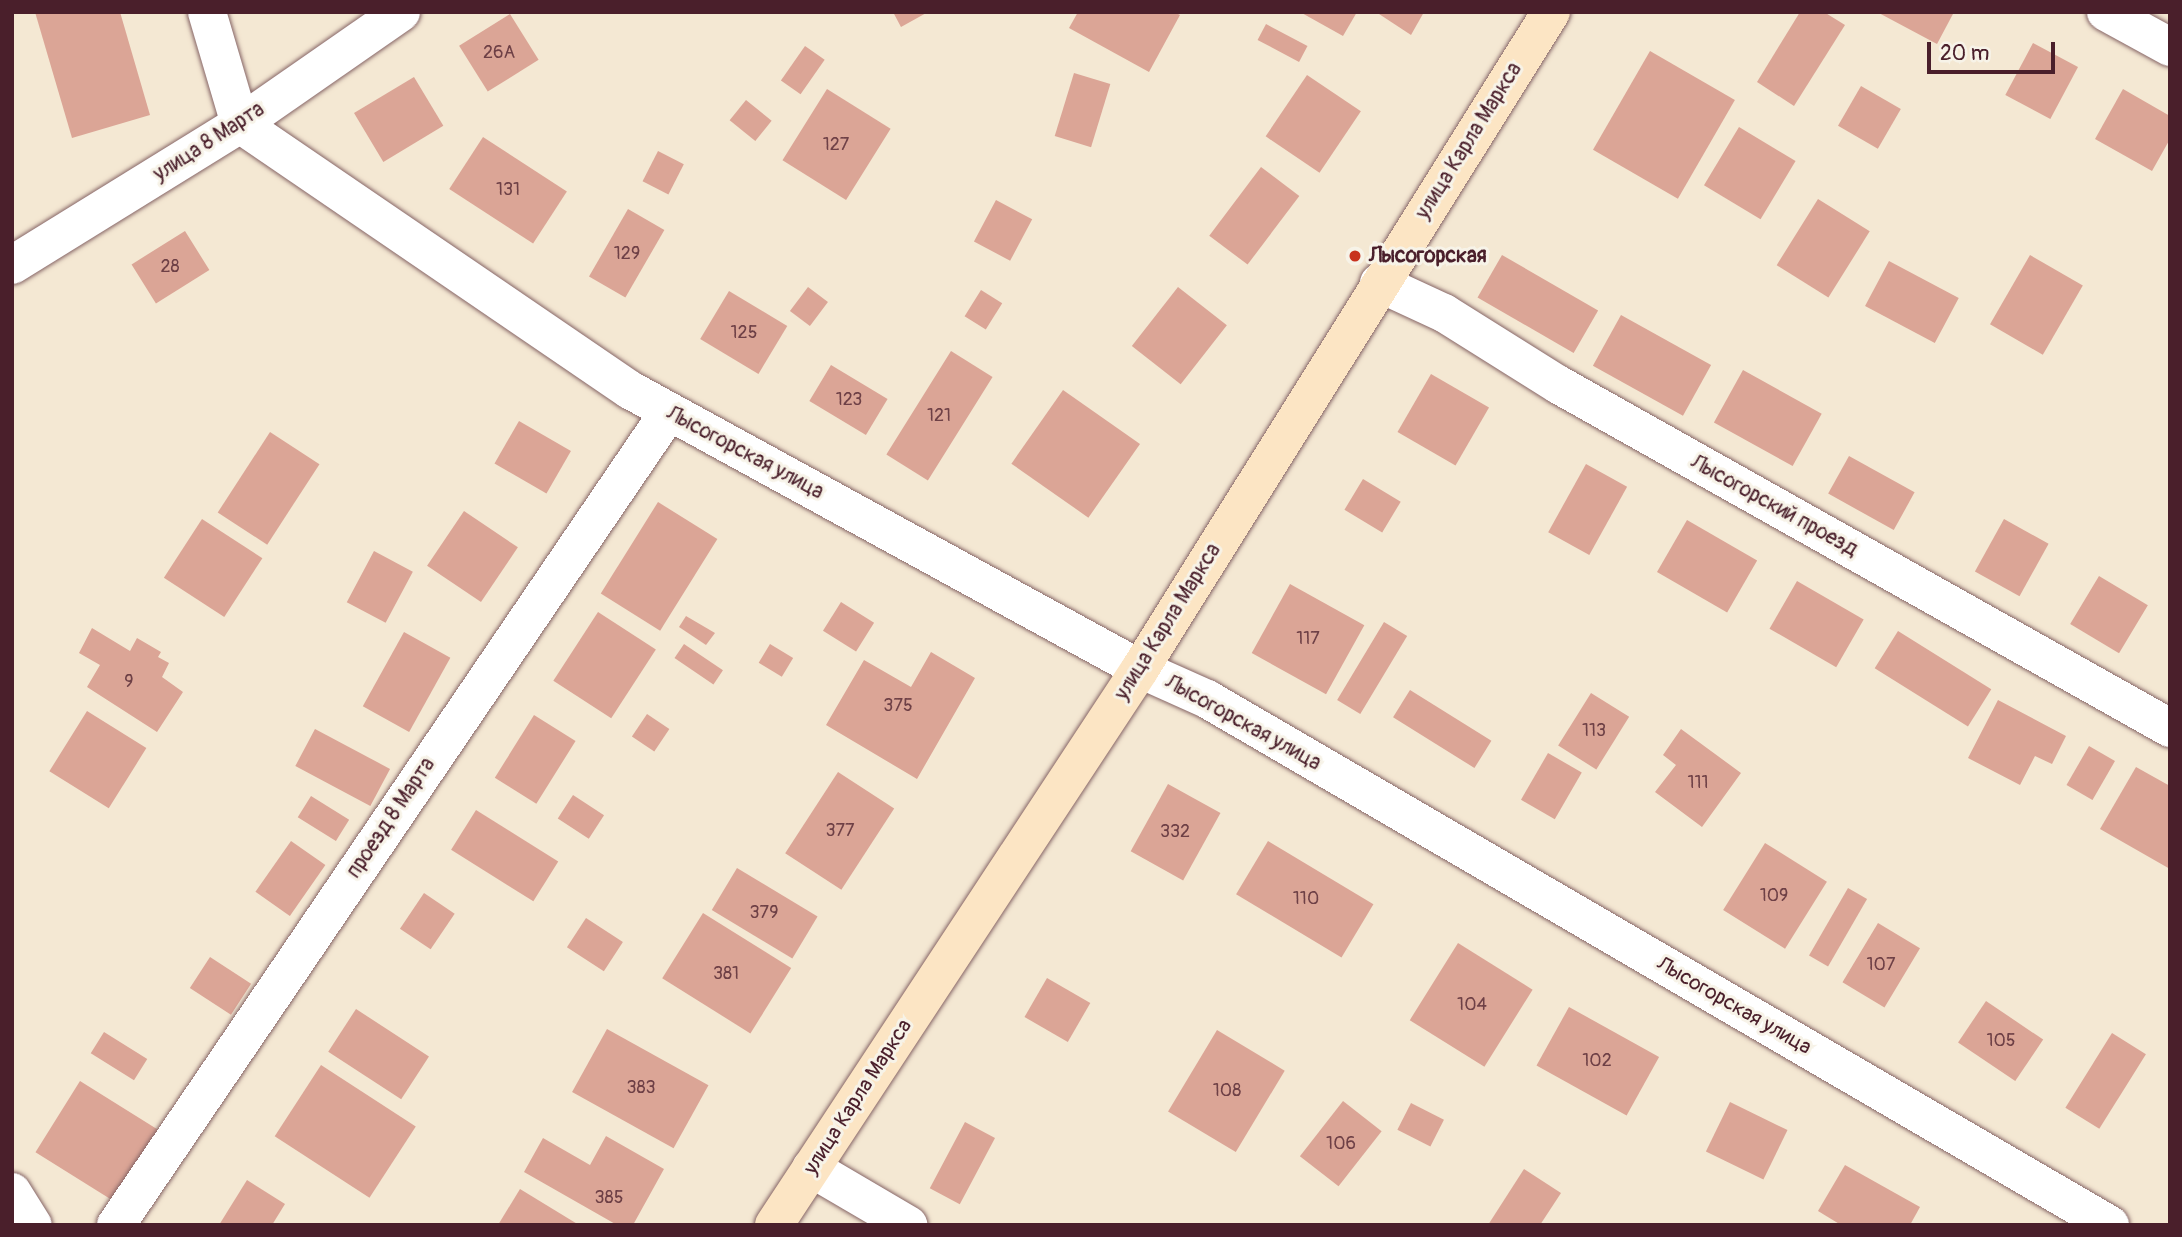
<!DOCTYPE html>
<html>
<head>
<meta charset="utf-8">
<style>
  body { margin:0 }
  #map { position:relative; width:2182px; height:1237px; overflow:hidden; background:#f4e8d3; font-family:Pangolin,sans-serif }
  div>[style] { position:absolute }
  .building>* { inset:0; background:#dba596; transform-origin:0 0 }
  .roads { filter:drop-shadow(0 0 2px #866566) drop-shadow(0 0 2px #866566) }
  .street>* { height:38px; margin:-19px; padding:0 19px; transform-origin:19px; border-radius:19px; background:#fff }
  .secondary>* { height:38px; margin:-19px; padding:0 19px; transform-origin:19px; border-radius:19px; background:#fce5c4 }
  .dots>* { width:19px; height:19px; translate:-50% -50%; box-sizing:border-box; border:4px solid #f7f3e8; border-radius:50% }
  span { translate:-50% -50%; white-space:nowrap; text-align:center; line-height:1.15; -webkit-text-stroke:6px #f7f3e8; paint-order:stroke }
  .number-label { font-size:18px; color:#6e4046 }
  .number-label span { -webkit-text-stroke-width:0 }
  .street-label { font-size:21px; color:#4a1f2b }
  .poi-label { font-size:21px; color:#4a1f2b; font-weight:700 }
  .left { translate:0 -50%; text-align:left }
  .frame { position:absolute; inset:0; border:14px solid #4a1f2b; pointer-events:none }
  .scale { position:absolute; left:1927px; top:42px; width:128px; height:32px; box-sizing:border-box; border:4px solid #4a1f2b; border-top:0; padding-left:9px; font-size:21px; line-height:24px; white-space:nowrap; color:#4a1f2b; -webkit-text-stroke:5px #f7f3e8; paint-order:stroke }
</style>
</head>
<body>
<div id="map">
  <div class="building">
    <i style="clip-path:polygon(35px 12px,120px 12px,150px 115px,72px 138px)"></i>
    <i style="clip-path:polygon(893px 12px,928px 12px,901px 27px)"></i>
    <i style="clip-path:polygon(1078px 12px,1174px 12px,1180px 15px,1149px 72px,1069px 28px)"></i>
    <i style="clip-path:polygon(1300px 12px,1357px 12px,1343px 36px)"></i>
    <i style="clip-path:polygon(1376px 12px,1424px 12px,1411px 35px)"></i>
    <i style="clip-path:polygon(1800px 12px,1824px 12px,1845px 25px,1794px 106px,1757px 82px)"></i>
    <i style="clip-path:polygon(1877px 12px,1954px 12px,1937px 44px)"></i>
    <i style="left:510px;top:14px;width:54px;height:60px;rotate:58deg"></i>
    <i style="left:1266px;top:24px;width:47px;height:18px;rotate:28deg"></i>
    <i style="left:2033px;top:43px;width:51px;height:59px;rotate:28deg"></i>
    <i style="left:805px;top:46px;width:24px;height:42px;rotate:35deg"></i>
    <i style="left:1650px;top:51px;width:98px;height:114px;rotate:30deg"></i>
    <i style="left:1074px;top:73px;width:38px;height:66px;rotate:17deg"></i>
    <i style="left:1307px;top:75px;width:65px;height:74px;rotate:34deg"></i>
    <i style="left:414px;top:77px;width:57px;height:70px;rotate:59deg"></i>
    <i style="left:1861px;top:86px;width:46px;height:46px;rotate:30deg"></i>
    <i style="left:827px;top:89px;width:75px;height:84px;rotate:32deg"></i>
    <i style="clip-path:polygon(2123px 89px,2170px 116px,2170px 139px,2152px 171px,2095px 139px)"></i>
    <i style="left:746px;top:100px;width:33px;height:26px;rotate:39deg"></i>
    <i style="left:1739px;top:127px;width:66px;height:68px;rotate:31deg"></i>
    <i style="left:483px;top:137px;width:100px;height:62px;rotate:33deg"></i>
    <i style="left:658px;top:151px;width:29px;height:34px;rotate:27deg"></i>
    <i style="left:1261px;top:167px;width:48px;height:86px;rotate:37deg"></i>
    <i style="left:1818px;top:199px;width:61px;height:78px;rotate:32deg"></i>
    <i style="left:996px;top:200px;width:41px;height:47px;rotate:28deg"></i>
    <i style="left:628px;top:209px;width:42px;height:78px;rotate:30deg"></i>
    <i style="left:185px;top:231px;width:46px;height:63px;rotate:58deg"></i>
    <i style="left:1502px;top:255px;width:111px;height:49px;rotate:30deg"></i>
    <i style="left:2030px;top:255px;width:61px;height:80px;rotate:30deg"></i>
    <i style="left:1889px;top:261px;width:79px;height:51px;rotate:28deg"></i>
    <i style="left:808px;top:287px;width:25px;height:30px;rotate:37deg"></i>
    <i style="left:1178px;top:287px;width:62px;height:75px;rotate:38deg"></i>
    <i style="left:981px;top:290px;width:25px;height:31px;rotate:32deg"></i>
    <i style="left:729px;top:291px;width:68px;height:56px;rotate:31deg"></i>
    <i style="left:1621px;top:315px;width:103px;height:58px;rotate:29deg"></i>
    <i style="left:951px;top:351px;width:49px;height:122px;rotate:32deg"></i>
    <i style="left:831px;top:365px;width:66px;height:42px;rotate:31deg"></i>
    <i style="left:1743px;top:370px;width:90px;height:60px;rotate:29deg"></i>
    <i style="left:1431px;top:374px;width:67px;height:67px;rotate:30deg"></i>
    <i style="left:1063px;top:390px;width:94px;height:90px;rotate:35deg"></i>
    <i style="left:519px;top:421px;width:60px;height:49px;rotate:30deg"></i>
    <i style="left:270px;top:432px;width:59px;height:96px;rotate:33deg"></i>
    <i style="left:1849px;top:456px;width:75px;height:43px;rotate:29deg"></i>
    <i style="left:1586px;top:464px;width:47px;height:78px;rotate:29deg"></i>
    <i style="left:1363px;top:479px;width:44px;height:36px;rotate:31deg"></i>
    <i style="left:658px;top:502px;width:70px;height:108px;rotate:32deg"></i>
    <i style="left:464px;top:511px;width:65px;height:66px;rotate:34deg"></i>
    <i style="left:202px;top:519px;width:72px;height:70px;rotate:33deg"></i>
    <i style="left:2004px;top:519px;width:51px;height:60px;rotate:29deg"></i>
    <i style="left:1687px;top:520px;width:81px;height:60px;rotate:30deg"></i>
    <i style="left:374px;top:551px;width:44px;height:58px;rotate:28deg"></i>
    <i style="left:2099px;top:576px;width:57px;height:56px;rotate:31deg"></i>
    <i style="left:1797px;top:581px;width:77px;height:55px;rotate:30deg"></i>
    <i style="left:1290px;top:584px;width:85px;height:79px;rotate:29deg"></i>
    <i style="left:841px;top:602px;width:39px;height:34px;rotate:32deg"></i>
    <i style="left:598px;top:612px;width:69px;height:82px;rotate:33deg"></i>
    <i style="clip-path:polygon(686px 616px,715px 633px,706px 645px,679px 627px)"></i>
    <i style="left:1384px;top:622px;width:27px;height:91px;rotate:31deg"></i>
    <i style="clip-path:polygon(92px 628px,130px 651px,137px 638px,161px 652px,158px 657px,169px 663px,162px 677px,183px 692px,157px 732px,87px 687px,100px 665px,79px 653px)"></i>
    <i style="left:1898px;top:631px;width:110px;height:44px;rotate:32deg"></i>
    <i style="left:404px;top:632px;width:53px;height:85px;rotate:29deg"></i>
    <i style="left:684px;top:644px;width:47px;height:17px;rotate:34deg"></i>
    <i style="left:770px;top:644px;width:27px;height:22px;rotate:31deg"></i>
    <i style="clip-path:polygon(931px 652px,975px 678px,917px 779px,826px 725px,864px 660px,911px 687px)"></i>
    <i style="left:1410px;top:690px;width:96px;height:32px;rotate:32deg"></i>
    <i style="left:1591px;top:693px;width:45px;height:62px;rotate:32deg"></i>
    <i style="clip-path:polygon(1998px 700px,2066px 736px,2052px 764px,2035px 756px,2020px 785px,1968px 758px)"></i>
    <i style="left:87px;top:711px;width:70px;height:71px;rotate:32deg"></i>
    <i style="left:647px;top:714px;width:27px;height:27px;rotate:34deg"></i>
    <i style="left:534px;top:715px;width:49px;height:74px;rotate:32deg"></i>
    <i style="left:315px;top:729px;width:85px;height:42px;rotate:28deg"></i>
    <i style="clip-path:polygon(1681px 729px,1741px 773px,1702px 827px,1655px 792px,1676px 765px,1663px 755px)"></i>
    <i style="left:2089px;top:746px;width:30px;height:45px;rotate:30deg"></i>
    <i style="left:1548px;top:753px;width:39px;height:54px;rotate:30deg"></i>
    <i style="clip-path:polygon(2136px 767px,2170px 786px,2170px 869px,2100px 829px)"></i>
    <i style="left:838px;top:772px;width:67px;height:97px;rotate:33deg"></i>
    <i style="left:1168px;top:784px;width:60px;height:77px;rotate:29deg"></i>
    <i style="left:573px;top:795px;width:37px;height:28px;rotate:33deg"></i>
    <i style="left:311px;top:796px;width:45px;height:25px;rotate:32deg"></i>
    <i style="left:476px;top:810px;width:97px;height:47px;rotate:32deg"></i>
    <i style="left:291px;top:841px;width:42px;height:62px;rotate:35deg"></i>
    <i style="left:1268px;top:841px;width:123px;height:62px;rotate:31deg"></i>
    <i style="left:1765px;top:843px;width:73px;height:79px;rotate:32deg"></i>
    <i style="left:737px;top:868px;width:94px;height:49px;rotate:31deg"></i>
    <i style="left:1848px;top:888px;width:22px;height:78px;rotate:30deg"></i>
    <i style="left:424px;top:893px;width:37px;height:43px;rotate:34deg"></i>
    <i style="left:703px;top:913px;width:104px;height:77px;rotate:32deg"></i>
    <i style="left:586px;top:918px;width:44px;height:35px;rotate:33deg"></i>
    <i style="left:1878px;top:923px;width:49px;height:69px;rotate:31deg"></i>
    <i style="left:1458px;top:943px;width:88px;height:91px;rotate:32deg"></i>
    <i style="left:210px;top:957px;width:49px;height:37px;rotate:33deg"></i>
    <i style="left:1047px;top:978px;width:50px;height:45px;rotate:30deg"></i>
    <i style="left:1986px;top:1001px;width:69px;height:50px;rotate:34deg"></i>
    <i style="left:1569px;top:1007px;width:103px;height:67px;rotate:29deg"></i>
    <i style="left:356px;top:1009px;width:87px;height:51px;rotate:33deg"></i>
    <i style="left:607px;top:1029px;width:116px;height:72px;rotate:29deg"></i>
    <i style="left:1217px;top:1030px;width:79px;height:95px;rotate:31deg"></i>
    <i style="left:104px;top:1032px;width:51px;height:25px;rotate:32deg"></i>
    <i style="left:2112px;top:1033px;width:40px;height:88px;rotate:32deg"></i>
    <i style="left:321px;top:1065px;width:113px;height:85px;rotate:33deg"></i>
    <i style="left:80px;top:1081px;width:93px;height:84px;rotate:32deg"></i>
    <i style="left:1343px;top:1101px;width:49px;height:70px;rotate:38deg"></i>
    <i style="left:1730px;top:1102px;width:64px;height:55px;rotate:26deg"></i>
    <i style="left:1411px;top:1103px;width:37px;height:30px;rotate:27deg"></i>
    <i style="left:965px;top:1122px;width:34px;height:75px;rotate:28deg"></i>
    <i style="clip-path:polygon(606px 1136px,664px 1169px,633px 1225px,617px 1225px,524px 1172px,543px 1138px,590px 1165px)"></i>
    <i style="clip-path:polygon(1845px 1165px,1920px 1207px,1910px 1225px,1841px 1225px,1818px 1211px)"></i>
    <i style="clip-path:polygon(1524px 1169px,1561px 1193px,1540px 1225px,1488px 1225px)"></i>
    <i style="clip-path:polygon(247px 1180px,285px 1204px,272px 1225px,219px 1225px)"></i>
    <i style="clip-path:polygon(520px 1189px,579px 1225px,498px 1225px)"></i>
  </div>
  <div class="roads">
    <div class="street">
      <i style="left:207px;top:12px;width:117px;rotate:73.6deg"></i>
      <i style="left:240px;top:124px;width:472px;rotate:34.3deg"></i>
      <i style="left:630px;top:390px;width:581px;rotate:28.68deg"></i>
      <i style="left:1140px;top:669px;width:73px;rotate:24.1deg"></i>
      <i style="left:1207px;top:699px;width:1045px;rotate:30.22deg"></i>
      <i style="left:2106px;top:12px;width:73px;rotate:28.7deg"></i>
      <i style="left:12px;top:265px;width:268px;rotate:-31.7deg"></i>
      <i style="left:240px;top:124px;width:196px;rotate:-34.8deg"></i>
      <i style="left:1379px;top:283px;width:72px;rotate:24.8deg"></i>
      <i style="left:1444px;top:313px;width:136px;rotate:32.1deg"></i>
      <i style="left:1559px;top:385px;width:701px;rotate:29.31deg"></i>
      <i style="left:811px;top:1168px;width:113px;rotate:30.4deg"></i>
      <i style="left:12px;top:1192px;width:39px;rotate:58deg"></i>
      <i style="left:116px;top:1225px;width:982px;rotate:-55.79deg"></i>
    </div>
    <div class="secondary">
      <i style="left:774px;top:1225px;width:666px;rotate:-56.64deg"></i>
      <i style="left:1140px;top:669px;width:775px;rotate:-57.97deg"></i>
    </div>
  </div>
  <div class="dots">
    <i style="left:1355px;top:256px;background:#c8321e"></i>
  </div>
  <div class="number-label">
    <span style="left:499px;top:53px">26А</span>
    <span style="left:836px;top:145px">127</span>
    <span style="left:508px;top:190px">131</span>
    <span style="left:627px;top:254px">129</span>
    <span style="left:170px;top:267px">28</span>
    <span style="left:744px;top:333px">125</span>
    <span style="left:849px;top:400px">123</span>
    <span style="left:939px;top:416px">121</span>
    <span style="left:1308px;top:639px">117</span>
    <span style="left:129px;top:682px">9</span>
    <span style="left:898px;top:706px">375</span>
    <span style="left:1594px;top:731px">113</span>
    <span style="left:1698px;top:783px">111</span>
    <span style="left:840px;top:831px">377</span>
    <span style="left:1175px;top:832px">332</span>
    <span style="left:1774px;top:896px">109</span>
    <span style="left:1306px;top:899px">110</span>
    <span style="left:764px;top:913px">379</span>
    <span style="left:1881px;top:965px">107</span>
    <span style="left:726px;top:974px">381</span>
    <span style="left:1472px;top:1005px">104</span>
    <span style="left:2001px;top:1041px">105</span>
    <span style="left:1597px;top:1061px">102</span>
    <span style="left:641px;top:1088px">383</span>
    <span style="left:1227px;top:1091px">108</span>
    <span style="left:1341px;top:1144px">106</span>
    <span style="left:609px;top:1198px">385</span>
  </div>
  <div class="street-label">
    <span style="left:1469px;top:141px;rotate:-58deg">улица Карла Маркса</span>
    <span style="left:209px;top:142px;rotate:-33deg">улица 8 Марта</span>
    <span style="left:745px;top:453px;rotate:28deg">Лысогорская улица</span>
    <span style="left:1774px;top:506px;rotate:29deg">Лысогорский проезд</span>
    <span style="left:1168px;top:622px;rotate:-58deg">улица Карла Маркса</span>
    <span style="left:1243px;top:723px;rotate:29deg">Лысогорская улица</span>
    <span style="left:391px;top:818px;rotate:-56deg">проезд 8 Марта</span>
    <span style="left:1734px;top:1006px;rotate:30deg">Лысогорская улица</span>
    <span style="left:858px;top:1097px;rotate:-57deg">улица Карла Маркса</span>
  </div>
  <div class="poi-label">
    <span class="left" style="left:1369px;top:256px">Лысогорская</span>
  </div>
  <div class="frame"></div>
  <div class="scale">20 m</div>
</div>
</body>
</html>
